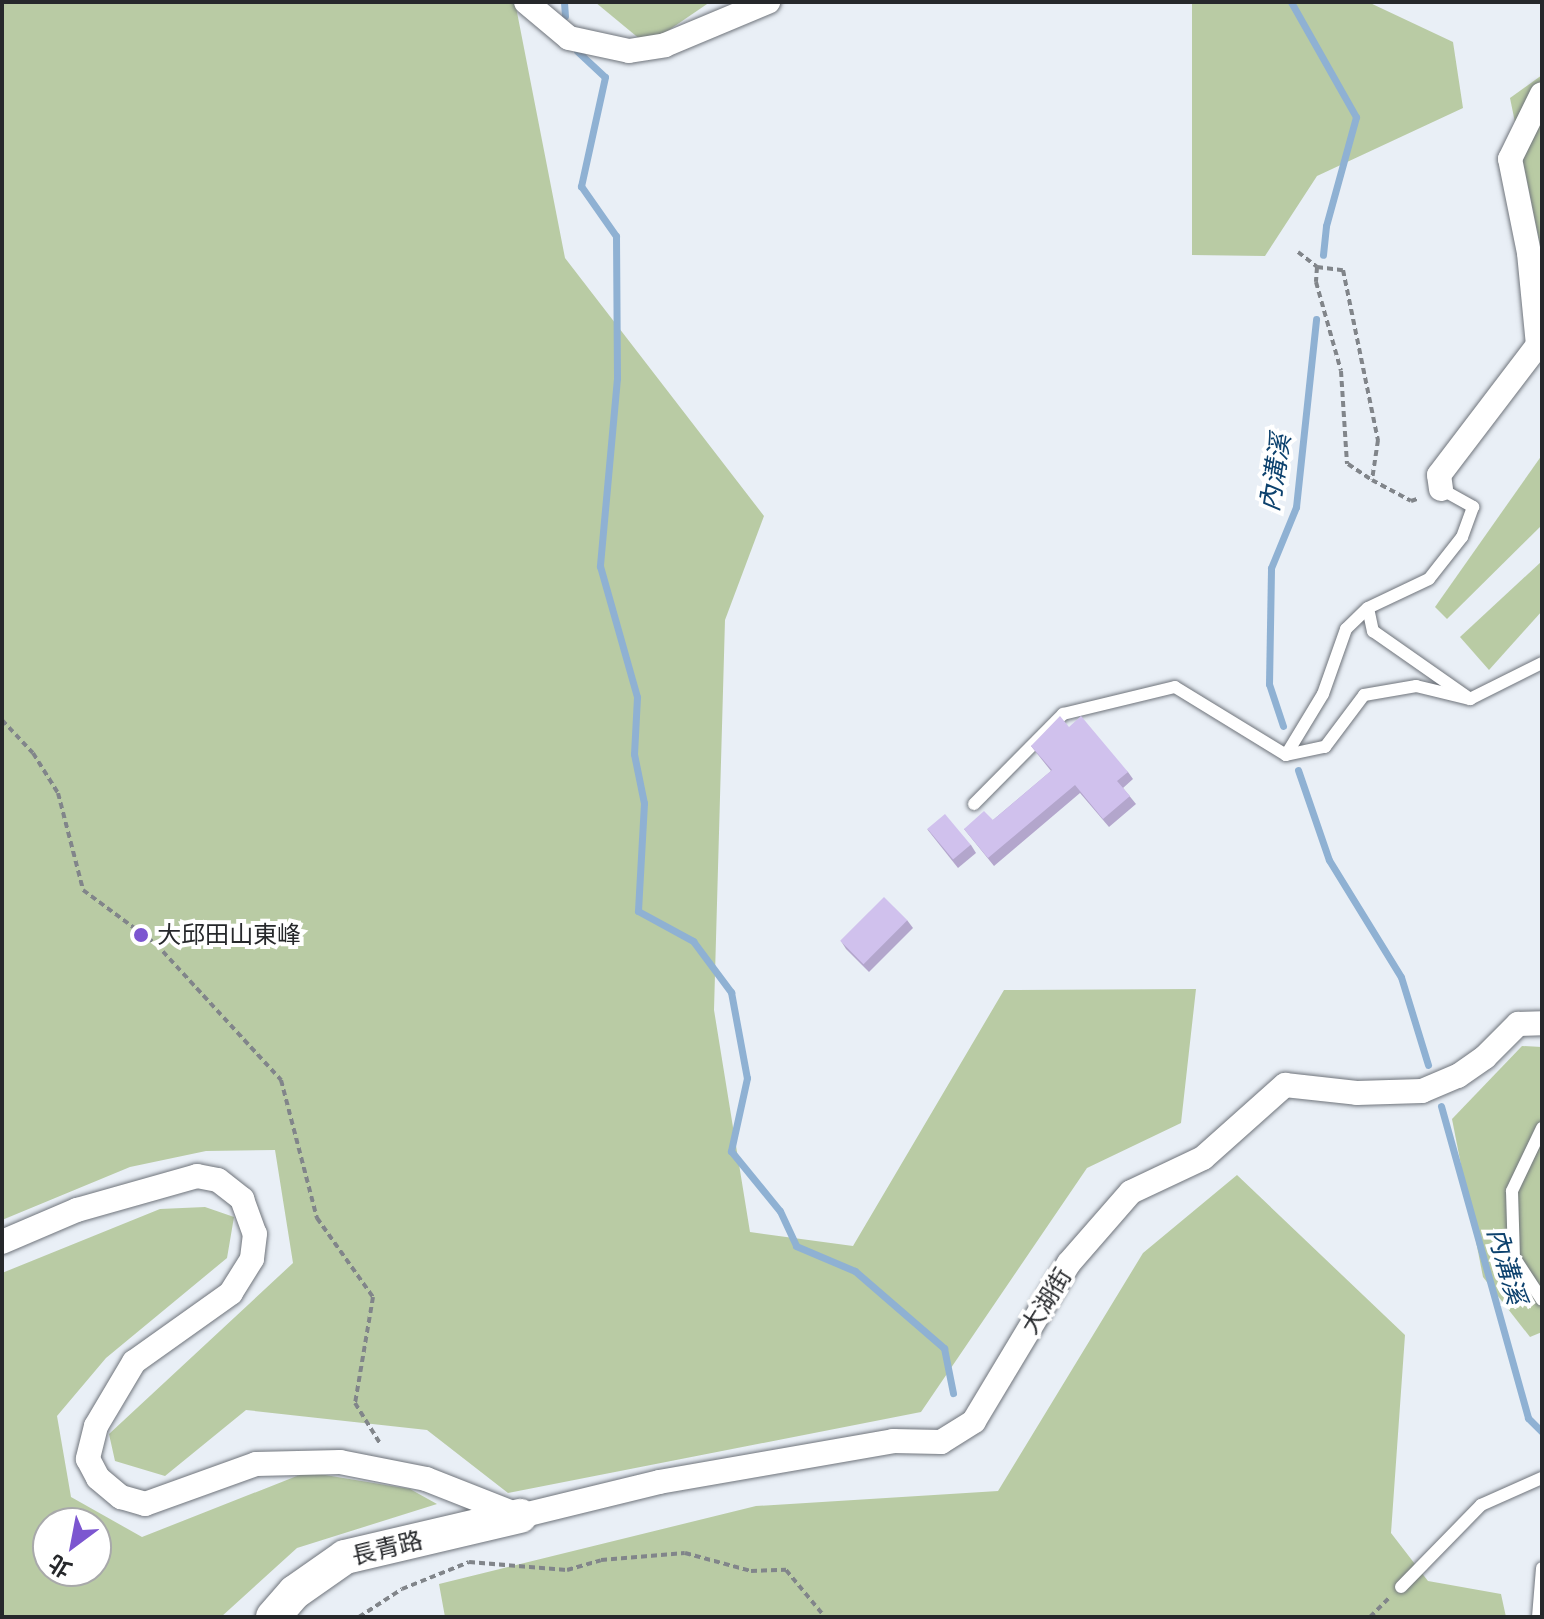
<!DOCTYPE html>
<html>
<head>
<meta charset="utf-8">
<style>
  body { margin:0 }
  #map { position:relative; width:1544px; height:1619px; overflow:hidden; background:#e9eff6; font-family:Arial,"Noto Sans TC",sans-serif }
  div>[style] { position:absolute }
  .green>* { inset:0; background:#b9cba4 }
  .stream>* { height:7px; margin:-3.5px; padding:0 3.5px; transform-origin:3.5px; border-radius:3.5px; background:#8fb1d3 }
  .path>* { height:4px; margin-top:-2px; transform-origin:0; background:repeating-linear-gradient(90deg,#81858a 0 6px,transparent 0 10px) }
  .roads { filter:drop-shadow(0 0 2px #6f747b) drop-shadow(0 0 2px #6f747b) }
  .lane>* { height:12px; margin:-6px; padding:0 6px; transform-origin:6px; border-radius:6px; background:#fff }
  .street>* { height:24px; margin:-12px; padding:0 12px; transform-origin:12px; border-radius:12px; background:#fff }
  .secondary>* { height:34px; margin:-17px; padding:0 17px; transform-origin:17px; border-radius:17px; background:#fff }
  .wall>* { inset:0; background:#b3a6cc }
  .building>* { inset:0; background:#d0c1ed; transform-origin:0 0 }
  .dots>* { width:22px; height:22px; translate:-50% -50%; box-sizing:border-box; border:4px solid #fff; border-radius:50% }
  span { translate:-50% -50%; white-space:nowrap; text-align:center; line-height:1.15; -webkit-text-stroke:8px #fff; paint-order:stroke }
  .poi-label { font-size:24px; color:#26282b }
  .left { translate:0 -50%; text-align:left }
  .street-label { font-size:24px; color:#26282b }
  .water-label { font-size:26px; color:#0c416d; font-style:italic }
  .frame { position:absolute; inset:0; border:4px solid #26282b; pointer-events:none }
  .north { position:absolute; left:32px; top:1507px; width:80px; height:80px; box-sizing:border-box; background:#fff; border:2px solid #a8a9aa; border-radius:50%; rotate:212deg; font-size:22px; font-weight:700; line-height:32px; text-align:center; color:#26282b }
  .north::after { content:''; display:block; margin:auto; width:28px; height:36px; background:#7c56d0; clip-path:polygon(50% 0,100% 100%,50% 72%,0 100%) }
</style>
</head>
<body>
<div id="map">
  <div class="green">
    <i style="clip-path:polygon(2px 2px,515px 2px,565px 258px,764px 516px,725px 620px,714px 1010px,750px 1232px,853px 1246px,1004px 990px,1196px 989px,1181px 1123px,1087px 1168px,921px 1412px,508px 1493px,427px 1430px,246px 1410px,165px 1476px,115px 1461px,109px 1434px,293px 1263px,275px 1150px,206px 1151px,130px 1167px,2px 1220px)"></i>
    <i style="clip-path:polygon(595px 2px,710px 2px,647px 45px)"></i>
    <i style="clip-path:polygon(1192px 2px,1368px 2px,1453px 42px,1463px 108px,1317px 176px,1265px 256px,1192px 255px)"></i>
    <i style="clip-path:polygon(1542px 75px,1542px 254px,1510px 98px)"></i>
    <i style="clip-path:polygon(1542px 455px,1542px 525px,1447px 619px,1435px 607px)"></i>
    <i style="clip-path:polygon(1542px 561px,1542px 611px,1489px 670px,1460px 637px)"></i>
    <i style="clip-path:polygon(1522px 1046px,1542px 1047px,1542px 1332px,1530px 1337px,1483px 1277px,1452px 1119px)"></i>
    <i style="clip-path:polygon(1237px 1175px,1405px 1335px,1391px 1533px,1428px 1581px,1501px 1594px,1506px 1617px,445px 1617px,439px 1584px,756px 1506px,998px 1491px,1143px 1253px)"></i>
    <i style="clip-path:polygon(evenodd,205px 1207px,234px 1217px,227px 1258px,106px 1358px,57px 1416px,71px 1497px,142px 1537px,307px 1472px,410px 1489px,437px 1504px,297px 1548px,221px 1617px,2px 1617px,2px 1273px,160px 1209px,205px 1207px,48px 1523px,96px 1523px,96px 1571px,48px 1571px,48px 1523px)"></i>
  </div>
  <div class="stream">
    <i style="left:564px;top:2px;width:14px;rotate:86deg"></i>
    <i style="left:1291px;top:2px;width:132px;rotate:60.5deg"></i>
    <i style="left:1356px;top:117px;width:113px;rotate:105.4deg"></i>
    <i style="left:1326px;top:226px;width:29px;rotate:96deg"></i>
    <i style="left:577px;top:51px;width:38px;rotate:43deg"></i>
    <i style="left:605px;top:77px;width:112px;rotate:102.4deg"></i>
    <i style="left:581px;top:186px;width:61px;rotate:55deg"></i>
    <i style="left:616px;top:236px;width:142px;rotate:89.6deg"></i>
    <i style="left:617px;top:378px;width:189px;rotate:95.2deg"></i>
    <i style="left:600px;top:566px;width:136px;rotate:74.2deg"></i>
    <i style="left:637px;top:697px;width:57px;rotate:93deg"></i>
    <i style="left:634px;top:754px;width:50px;rotate:78.5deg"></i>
    <i style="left:644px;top:803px;width:108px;rotate:93.2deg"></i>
    <i style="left:638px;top:911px;width:63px;rotate:28.6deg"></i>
    <i style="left:693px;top:941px;width:64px;rotate:53.3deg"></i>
    <i style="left:731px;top:992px;width:87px;rotate:79.5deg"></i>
    <i style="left:747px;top:1078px;width:75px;rotate:102.4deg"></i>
    <i style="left:731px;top:1151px;width:77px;rotate:50.8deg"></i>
    <i style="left:780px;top:1211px;width:38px;rotate:65deg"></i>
    <i style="left:796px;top:1246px;width:64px;rotate:23deg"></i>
    <i style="left:855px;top:1271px;width:118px;rotate:40.9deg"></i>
    <i style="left:944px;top:1348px;width:46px;rotate:78.7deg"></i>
    <i style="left:1283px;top:726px;width:44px;rotate:-108.4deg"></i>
    <i style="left:1269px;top:684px;width:116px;rotate:-89deg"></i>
    <i style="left:1271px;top:568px;width:66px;rotate:-67.7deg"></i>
    <i style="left:1296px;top:507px;width:189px;rotate:-83.9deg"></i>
    <i style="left:1298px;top:770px;width:95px;rotate:71deg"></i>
    <i style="left:1329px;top:860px;width:137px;rotate:58.4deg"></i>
    <i style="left:1401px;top:977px;width:92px;rotate:72.9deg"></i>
    <i style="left:1441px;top:1106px;width:324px;rotate:74.4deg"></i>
    <i style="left:1528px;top:1418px;width:20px;rotate:45deg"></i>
  </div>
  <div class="path">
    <i style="left:1298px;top:252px;width:24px;rotate:38deg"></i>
    <i style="left:1317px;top:267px;width:26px;rotate:7deg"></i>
    <i style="left:1343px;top:270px;width:174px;rotate:78.4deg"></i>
    <i style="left:1378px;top:440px;width:40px;rotate:98.5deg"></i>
    <i style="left:1372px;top:480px;width:44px;rotate:28.3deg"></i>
    <i style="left:1411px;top:501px;width:9px;rotate:-18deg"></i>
    <i style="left:1317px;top:267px;width:15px;rotate:94deg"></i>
    <i style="left:1316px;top:282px;width:92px;rotate:74.3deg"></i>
    <i style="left:1341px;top:371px;width:93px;rotate:86.3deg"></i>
    <i style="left:1348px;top:464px;width:29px;rotate:34deg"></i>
    <i style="left:2px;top:720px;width:45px;rotate:46.8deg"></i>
    <i style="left:33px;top:753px;width:47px;rotate:58deg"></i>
    <i style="left:58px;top:793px;width:100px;rotate:75.5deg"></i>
    <i style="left:83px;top:890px;width:91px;rotate:36.5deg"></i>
    <i style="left:156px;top:944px;width:185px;rotate:47.4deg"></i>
    <i style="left:281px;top:1080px;width:143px;rotate:75.4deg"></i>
    <i style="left:317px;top:1218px;width:97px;rotate:54.7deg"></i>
    <i style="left:373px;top:1297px;width:108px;rotate:99.6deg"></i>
    <i style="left:355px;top:1403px;width:49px;rotate:58.2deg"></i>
    <i style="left:359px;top:1617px;width:51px;rotate:-33.1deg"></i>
    <i style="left:402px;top:1589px;width:72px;rotate:-21.9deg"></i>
    <i style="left:469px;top:1562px;width:98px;rotate:4.7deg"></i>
    <i style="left:567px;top:1570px;width:35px;rotate:-16deg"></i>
    <i style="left:601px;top:1560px;width:84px;rotate:-4.8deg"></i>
    <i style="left:685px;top:1553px;width:68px;rotate:15.3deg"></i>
    <i style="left:751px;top:1571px;width:35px;rotate:-2deg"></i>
    <i style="left:786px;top:1570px;width:61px;rotate:50.3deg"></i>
    <i style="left:1370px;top:1617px;width:28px;rotate:-45deg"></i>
  </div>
  <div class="roads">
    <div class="lane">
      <i style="left:1441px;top:489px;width:37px;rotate:29deg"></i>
      <i style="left:1473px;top:507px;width:32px;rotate:110deg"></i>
      <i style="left:1462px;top:537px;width:53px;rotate:128.2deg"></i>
      <i style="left:1429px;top:579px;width:68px;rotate:154.6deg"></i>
      <i style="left:1368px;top:608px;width:24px;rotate:78deg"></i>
      <i style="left:1373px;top:631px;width:118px;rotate:35deg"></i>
      <i style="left:1470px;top:699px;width:80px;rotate:-26.6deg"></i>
      <i style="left:1286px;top:755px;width:71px;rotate:-58.8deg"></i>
      <i style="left:1323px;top:694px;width:69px;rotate:-70.5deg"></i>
      <i style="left:1346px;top:629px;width:30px;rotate:-44deg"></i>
      <i style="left:974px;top:804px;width:127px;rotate:-45.3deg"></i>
      <i style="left:1063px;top:714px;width:115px;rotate:-13.6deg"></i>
      <i style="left:1175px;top:687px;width:130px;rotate:31.5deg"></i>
      <i style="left:1286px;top:755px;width:40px;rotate:-12deg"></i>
      <i style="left:1325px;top:747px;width:65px;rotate:-53.1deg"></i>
      <i style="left:1364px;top:695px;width:53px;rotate:-9.8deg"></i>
      <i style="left:1416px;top:686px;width:56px;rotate:13.5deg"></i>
      <i style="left:1542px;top:1128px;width:70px;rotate:115.5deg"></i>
      <i style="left:1512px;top:1191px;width:66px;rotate:88.3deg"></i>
      <i style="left:1514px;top:1257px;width:51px;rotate:56.9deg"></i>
      <i style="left:1401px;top:1587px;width:115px;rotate:-45.7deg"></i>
      <i style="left:1481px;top:1505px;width:67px;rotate:-23.9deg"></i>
      <i style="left:1538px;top:1617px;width:49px;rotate:-85.3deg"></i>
    </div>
    <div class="street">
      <i style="left:526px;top:2px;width:56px;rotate:39.9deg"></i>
      <i style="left:569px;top:38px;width:61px;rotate:12.2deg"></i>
      <i style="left:629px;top:51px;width:36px;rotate:-9deg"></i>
      <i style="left:665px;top:45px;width:112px;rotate:-22.7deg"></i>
      <i style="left:1441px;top:489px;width:14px;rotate:-98deg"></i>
      <i style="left:1439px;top:475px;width:163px;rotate:-52.7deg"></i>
      <i style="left:1538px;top:345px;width:92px;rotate:-95.6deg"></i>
      <i style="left:1529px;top:253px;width:96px;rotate:-101.4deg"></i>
      <i style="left:1510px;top:159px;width:72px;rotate:-63.8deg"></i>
      <i style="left:2px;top:1242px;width:82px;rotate:-23.1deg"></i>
      <i style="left:77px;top:1210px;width:125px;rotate:-15.8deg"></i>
      <i style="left:197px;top:1176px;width:21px;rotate:11deg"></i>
      <i style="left:218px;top:1180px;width:31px;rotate:38deg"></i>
      <i style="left:242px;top:1199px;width:37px;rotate:70deg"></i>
      <i style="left:255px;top:1234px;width:25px;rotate:97deg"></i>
      <i style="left:252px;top:1259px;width:40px;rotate:122deg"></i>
      <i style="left:231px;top:1293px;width:119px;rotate:144.6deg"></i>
      <i style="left:134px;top:1362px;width:74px;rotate:120.7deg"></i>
      <i style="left:96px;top:1426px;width:34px;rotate:104deg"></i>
      <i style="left:88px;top:1459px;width:21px;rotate:62deg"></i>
      <i style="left:98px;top:1478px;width:30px;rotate:40deg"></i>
      <i style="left:121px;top:1497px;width:25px;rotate:16deg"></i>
      <i style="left:145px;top:1504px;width:118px;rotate:-19.8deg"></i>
      <i style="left:256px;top:1464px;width:84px;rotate:-1.4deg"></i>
      <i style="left:340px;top:1462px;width:88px;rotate:11.2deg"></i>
      <i style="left:426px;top:1479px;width:101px;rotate:21.5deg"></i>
      <i style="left:520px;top:1516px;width:143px;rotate:-13.7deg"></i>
      <i style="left:659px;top:1482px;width:238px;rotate:-9.9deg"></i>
      <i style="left:893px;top:1441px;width:48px;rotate:1.2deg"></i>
      <i style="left:941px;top:1442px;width:39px;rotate:-32deg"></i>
      <i style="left:974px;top:1421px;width:184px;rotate:-59deg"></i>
      <i style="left:1069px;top:1263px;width:94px;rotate:-48.9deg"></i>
      <i style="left:1131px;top:1192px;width:80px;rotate:-25.3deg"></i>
      <i style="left:1203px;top:1158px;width:110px;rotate:-41.7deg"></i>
      <i style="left:1285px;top:1085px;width:72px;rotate:6.3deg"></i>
      <i style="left:1357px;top:1093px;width:65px;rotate:-1.8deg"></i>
      <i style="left:1422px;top:1091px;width:39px;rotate:-23deg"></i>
      <i style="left:1458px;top:1076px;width:33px;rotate:-35deg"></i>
      <i style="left:1485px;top:1057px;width:47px;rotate:-45deg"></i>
      <i style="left:1518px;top:1024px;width:24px;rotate:-2deg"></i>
    </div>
    <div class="secondary">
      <i style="left:273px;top:1617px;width:33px;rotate:-49deg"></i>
      <i style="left:295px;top:1592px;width:61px;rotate:-35deg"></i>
      <i style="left:345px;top:1557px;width:180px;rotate:-13.2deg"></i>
    </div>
  </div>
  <div class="wall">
    <i style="clip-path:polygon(1069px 727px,1128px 772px,1133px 779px,1123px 788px,1136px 804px,1109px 827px,1080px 793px,994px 866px,964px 829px,993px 820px,1051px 771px,1031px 746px)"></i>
    <i style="clip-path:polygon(927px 829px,971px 845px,976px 853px,958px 868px)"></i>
    <i style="clip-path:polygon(907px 920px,913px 928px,869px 972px,846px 949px,841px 941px)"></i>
  </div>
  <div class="building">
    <i style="clip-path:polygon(1060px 716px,1069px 727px,1081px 716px,1128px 772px,1117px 781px,1130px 796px,1103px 819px,1075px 785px,988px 858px,964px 829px,984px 811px,993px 820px,1052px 770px,1031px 746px)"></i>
    <i style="left:945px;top:814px;width:40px;height:23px;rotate:50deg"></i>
    <i style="left:884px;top:897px;width:33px;height:62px;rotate:45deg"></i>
  </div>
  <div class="dots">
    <i style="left:141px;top:935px;background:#7c56d0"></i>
  </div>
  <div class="poi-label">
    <span class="left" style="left:157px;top:935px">大邱田山東峰</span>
  </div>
  <div class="street-label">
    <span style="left:1046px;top:1301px;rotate:-58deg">大湖街</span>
    <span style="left:387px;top:1548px;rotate:-14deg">長青路</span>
  </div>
  <div class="water-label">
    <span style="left:1276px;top:473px;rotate:-81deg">內溝溪</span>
    <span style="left:1506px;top:1266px;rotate:74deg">內溝溪</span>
  </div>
  <div class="frame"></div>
  <div class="north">北</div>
</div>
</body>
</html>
